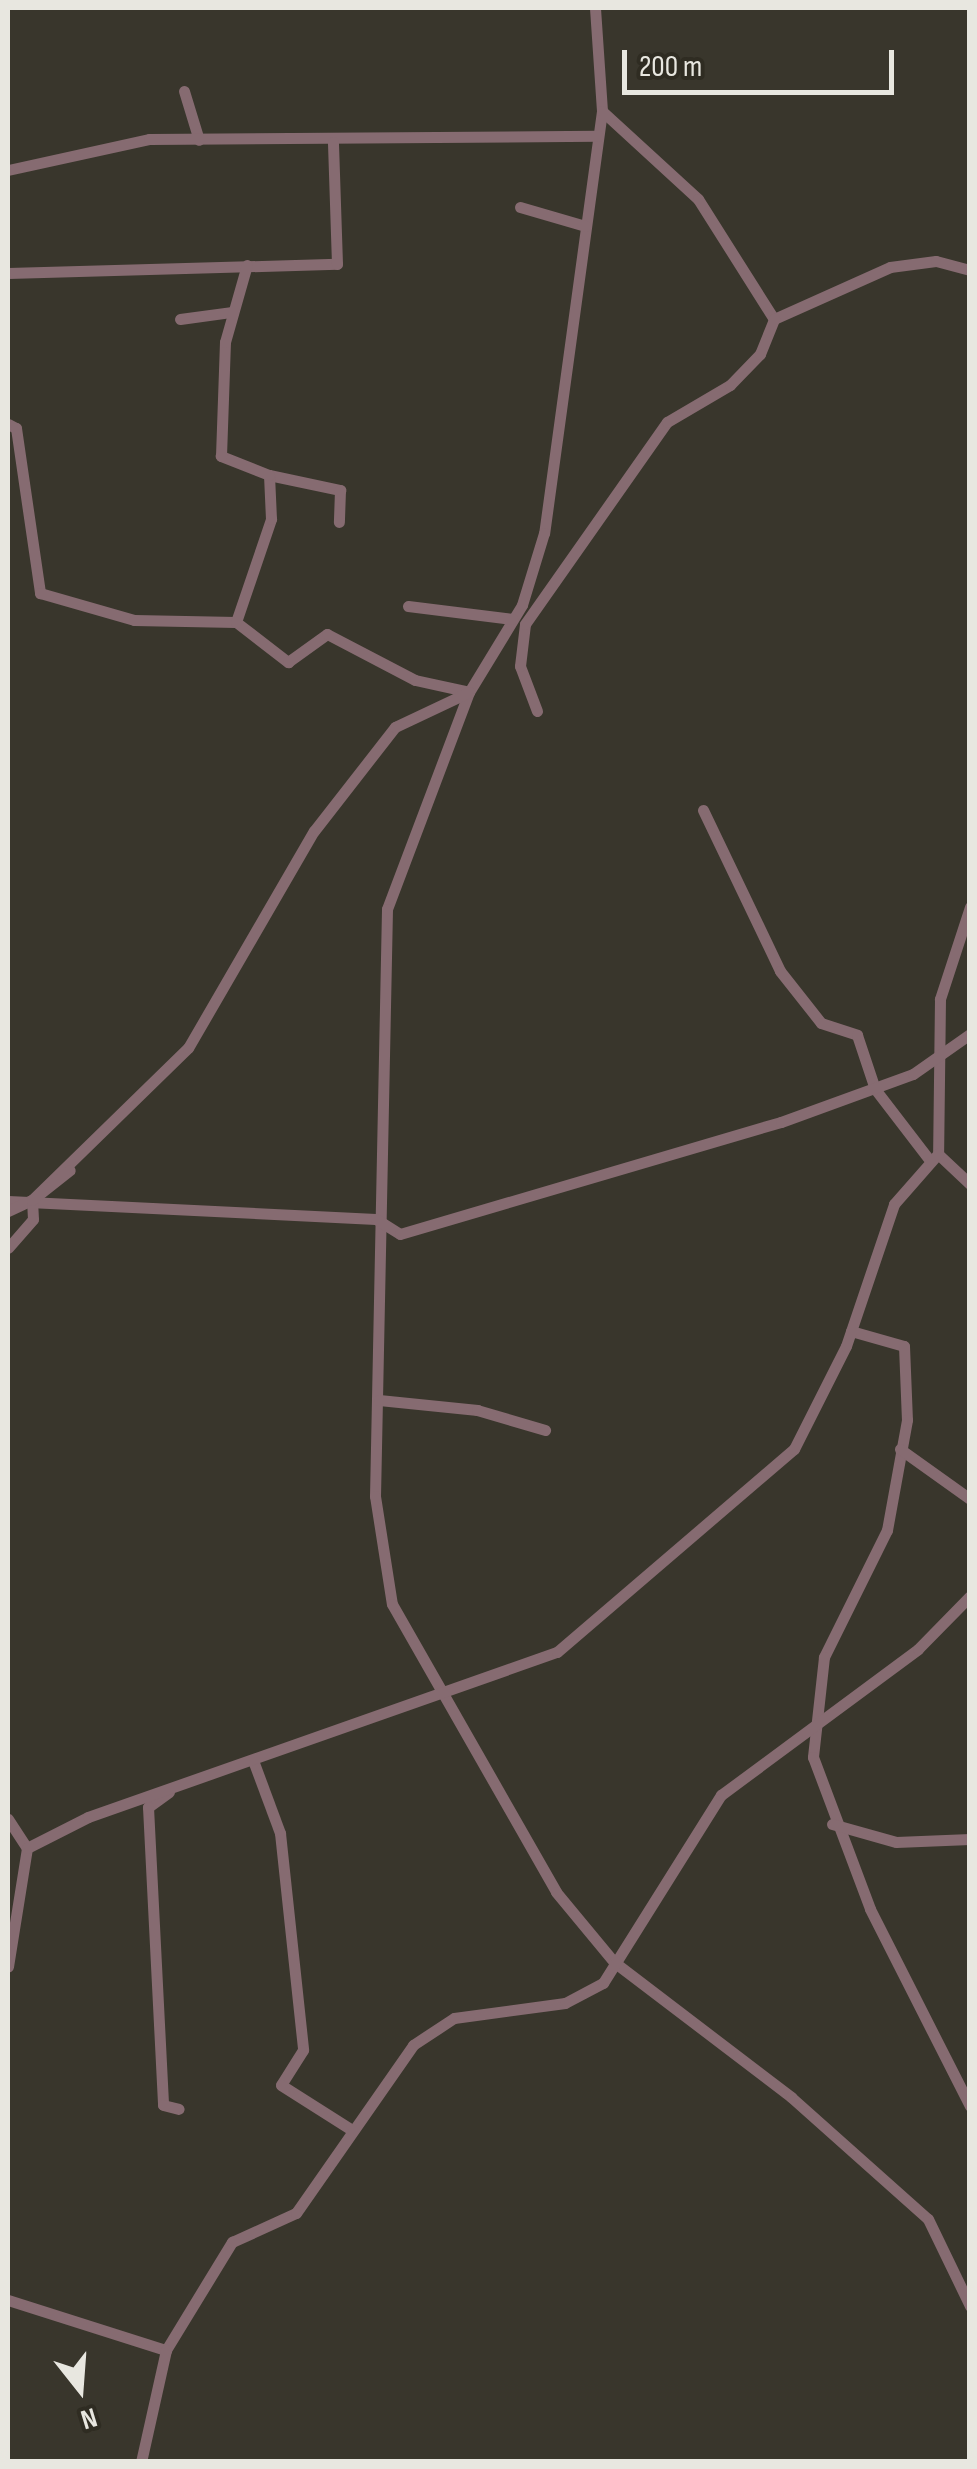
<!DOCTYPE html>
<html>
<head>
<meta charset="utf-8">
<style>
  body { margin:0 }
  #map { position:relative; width:977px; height:2469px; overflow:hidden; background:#39362c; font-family:"Sofia Sans Condensed",sans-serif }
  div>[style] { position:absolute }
  .minor>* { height:11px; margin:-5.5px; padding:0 5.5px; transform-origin:5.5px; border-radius:5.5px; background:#866b71 }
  span { translate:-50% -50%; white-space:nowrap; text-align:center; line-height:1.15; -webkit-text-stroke:9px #2f2c22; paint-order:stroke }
  .frame { position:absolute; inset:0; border:10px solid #e8e7e0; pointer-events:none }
  .north { position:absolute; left:30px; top:2339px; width:100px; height:100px; -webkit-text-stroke:8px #2f2c22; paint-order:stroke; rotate:163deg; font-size:28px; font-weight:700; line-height:40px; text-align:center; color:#e8e7e0 }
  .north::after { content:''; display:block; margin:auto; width:35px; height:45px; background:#e8e7e0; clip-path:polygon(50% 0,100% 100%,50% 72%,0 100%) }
  .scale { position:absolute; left:622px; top:50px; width:272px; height:45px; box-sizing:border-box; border:5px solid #e8e7e0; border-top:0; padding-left:12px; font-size:30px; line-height:35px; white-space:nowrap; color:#e8e7e0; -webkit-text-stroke:8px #2f2c22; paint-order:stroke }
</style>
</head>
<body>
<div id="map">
  <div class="minor">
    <i style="left:595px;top:8px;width:103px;rotate:86.1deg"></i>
    <i style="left:602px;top:111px;width:426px;rotate:97.8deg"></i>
    <i style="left:544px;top:533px;width:75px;rotate:107deg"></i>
    <i style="left:522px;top:605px;width:102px;rotate:121.3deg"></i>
    <i style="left:469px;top:692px;width:232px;rotate:110.7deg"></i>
    <i style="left:387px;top:909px;width:587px;rotate:91.17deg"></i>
    <i style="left:375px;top:1496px;width:109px;rotate:81.1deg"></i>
    <i style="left:392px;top:1604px;width:331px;rotate:60.3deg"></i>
    <i style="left:556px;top:1892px;width:91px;rotate:50.4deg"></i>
    <i style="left:614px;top:1962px;width:223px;rotate:37.3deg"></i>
    <i style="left:791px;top:2097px;width:183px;rotate:41.7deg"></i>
    <i style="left:928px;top:2219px;width:97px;rotate:64.2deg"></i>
    <i style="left:184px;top:91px;width:51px;rotate:73deg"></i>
    <i style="left:602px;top:111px;width:130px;rotate:42.5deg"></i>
    <i style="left:698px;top:199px;width:142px;rotate:57.7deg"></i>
    <i style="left:774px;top:319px;width:127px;rotate:-24.1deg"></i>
    <i style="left:890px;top:267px;width:46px;rotate:-7.4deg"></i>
    <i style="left:936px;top:261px;width:35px;rotate:15deg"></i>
    <i style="left:8px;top:170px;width:144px;rotate:-12.4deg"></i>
    <i style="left:149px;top:139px;width:449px;rotate:-0.4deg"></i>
    <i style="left:520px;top:207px;width:68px;rotate:16.3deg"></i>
    <i style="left:8px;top:273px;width:329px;rotate:-1.6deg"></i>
    <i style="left:337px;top:264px;width:122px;rotate:-91.9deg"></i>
    <i style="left:180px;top:319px;width:51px;rotate:-7.8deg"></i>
    <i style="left:8px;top:424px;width:9px;rotate:27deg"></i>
    <i style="left:16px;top:428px;width:167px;rotate:81.7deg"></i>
    <i style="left:40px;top:593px;width:98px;rotate:16deg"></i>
    <i style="left:134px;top:620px;width:102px;rotate:1.1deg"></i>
    <i style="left:236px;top:622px;width:66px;rotate:37.6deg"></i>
    <i style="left:288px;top:662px;width:48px;rotate:-35.7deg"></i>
    <i style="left:327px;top:634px;width:99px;rotate:27.6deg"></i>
    <i style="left:415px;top:680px;width:51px;rotate:12.4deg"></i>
    <i style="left:269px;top:475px;width:73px;rotate:11.9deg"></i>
    <i style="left:340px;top:490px;width:32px;rotate:92deg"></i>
    <i style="left:408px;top:606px;width:105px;rotate:7.1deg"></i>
    <i style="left:236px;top:622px;width:109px;rotate:-71.2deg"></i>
    <i style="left:271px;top:519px;width:44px;rotate:-92.6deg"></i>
    <i style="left:269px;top:475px;width:52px;rotate:-158.4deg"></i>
    <i style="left:221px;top:456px;width:114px;rotate:-88deg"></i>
    <i style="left:225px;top:342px;width:80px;rotate:-74.1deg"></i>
    <i style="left:537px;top:711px;width:48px;rotate:-110.7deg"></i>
    <i style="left:520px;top:666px;width:42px;rotate:-83.2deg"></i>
    <i style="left:525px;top:624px;width:247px;rotate:-54.9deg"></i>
    <i style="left:667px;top:422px;width:73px;rotate:-30.4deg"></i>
    <i style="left:730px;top:385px;width:43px;rotate:-45.9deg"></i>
    <i style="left:760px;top:354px;width:38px;rotate:-68deg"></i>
    <i style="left:703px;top:810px;width:178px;rotate:64.4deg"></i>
    <i style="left:780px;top:971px;width:66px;rotate:51.7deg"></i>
    <i style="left:821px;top:1023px;width:38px;rotate:18deg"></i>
    <i style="left:857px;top:1035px;width:57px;rotate:71.6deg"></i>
    <i style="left:875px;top:1089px;width:87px;rotate:52.5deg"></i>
    <i style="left:970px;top:907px;width:97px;rotate:108.1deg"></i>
    <i style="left:940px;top:999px;width:155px;rotate:90.7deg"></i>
    <i style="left:938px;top:1154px;width:44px;rotate:43.2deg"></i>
    <i style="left:8px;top:1201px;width:368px;rotate:2.8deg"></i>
    <i style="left:376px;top:1219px;width:28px;rotate:32deg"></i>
    <i style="left:400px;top:1234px;width:397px;rotate:-16.4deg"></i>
    <i style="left:781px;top:1122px;width:140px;rotate:-20deg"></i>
    <i style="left:913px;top:1074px;width:70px;rotate:-35.1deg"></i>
    <i style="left:8px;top:1211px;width:26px;rotate:-25deg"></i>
    <i style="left:32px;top:1200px;width:218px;rotate:-44.3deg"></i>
    <i style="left:188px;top:1048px;width:251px;rotate:-59.9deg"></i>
    <i style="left:314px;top:831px;width:132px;rotate:-52.1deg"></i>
    <i style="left:395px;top:727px;width:82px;rotate:-25.3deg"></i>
    <i style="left:8px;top:1248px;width:38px;rotate:-49deg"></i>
    <i style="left:33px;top:1219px;width:19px;rotate:-93deg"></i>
    <i style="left:32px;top:1200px;width:48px;rotate:-38.3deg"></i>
    <i style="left:851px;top:1331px;width:55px;rotate:15.8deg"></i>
    <i style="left:904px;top:1346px;width:74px;rotate:87.7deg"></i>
    <i style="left:907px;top:1420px;width:112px;rotate:100.3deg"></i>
    <i style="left:887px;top:1530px;width:142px;rotate:116.4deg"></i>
    <i style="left:824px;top:1657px;width:101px;rotate:96.3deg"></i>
    <i style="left:813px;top:1757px;width:162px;rotate:69.4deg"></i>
    <i style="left:870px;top:1909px;width:221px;rotate:63.1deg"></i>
    <i style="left:379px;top:1400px;width:99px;rotate:5.8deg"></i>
    <i style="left:477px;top:1410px;width:71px;rotate:16.4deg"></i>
    <i style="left:900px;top:1449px;width:86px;rotate:35.5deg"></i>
    <i style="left:254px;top:1763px;width:75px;rotate:69.6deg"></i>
    <i style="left:280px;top:1833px;width:218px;rotate:83.9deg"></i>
    <i style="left:303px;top:2050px;width:41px;rotate:122.2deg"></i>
    <i style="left:281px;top:2085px;width:84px;rotate:32.4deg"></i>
    <i style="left:169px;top:1792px;width:26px;rotate:144deg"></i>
    <i style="left:148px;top:1807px;width:298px;rotate:87.1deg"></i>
    <i style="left:163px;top:2105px;width:16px;rotate:14deg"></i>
    <i style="left:8px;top:1819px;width:35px;rotate:57deg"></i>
    <i style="left:27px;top:1848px;width:120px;rotate:99.1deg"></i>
    <i style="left:832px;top:1824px;width:66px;rotate:15.7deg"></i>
    <i style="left:896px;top:1842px;width:74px;rotate:-2.3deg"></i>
    <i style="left:27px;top:1848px;width:68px;rotate:-26.9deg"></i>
    <i style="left:88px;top:1817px;width:497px;rotate:-19.4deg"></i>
    <i style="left:557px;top:1652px;width:312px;rotate:-40.6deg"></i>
    <i style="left:794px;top:1449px;width:115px;rotate:-63.2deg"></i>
    <i style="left:846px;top:1346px;width:150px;rotate:-71.3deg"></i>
    <i style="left:894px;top:1204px;width:67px;rotate:-48.7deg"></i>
    <i style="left:8px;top:2300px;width:166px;rotate:17.6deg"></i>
    <i style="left:166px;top:2350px;width:127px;rotate:-58.6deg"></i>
    <i style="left:232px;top:2242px;width:70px;rotate:-24.4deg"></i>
    <i style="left:296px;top:2213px;width:205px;rotate:-55.1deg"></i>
    <i style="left:413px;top:2045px;width:49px;rotate:-33.4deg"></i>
    <i style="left:454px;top:2018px;width:112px;rotate:-7.7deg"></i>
    <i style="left:565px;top:2003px;width:43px;rotate:-27.8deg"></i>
    <i style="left:603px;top:1983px;width:222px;rotate:-57.9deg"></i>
    <i style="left:721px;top:1795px;width:245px;rotate:-36.5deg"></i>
    <i style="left:918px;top:1649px;width:74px;rotate:-45.5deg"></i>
    <i style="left:141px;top:2462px;width:115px;rotate:-77.4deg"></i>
  </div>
  <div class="frame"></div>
  <div class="north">N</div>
  <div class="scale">200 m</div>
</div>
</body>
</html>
